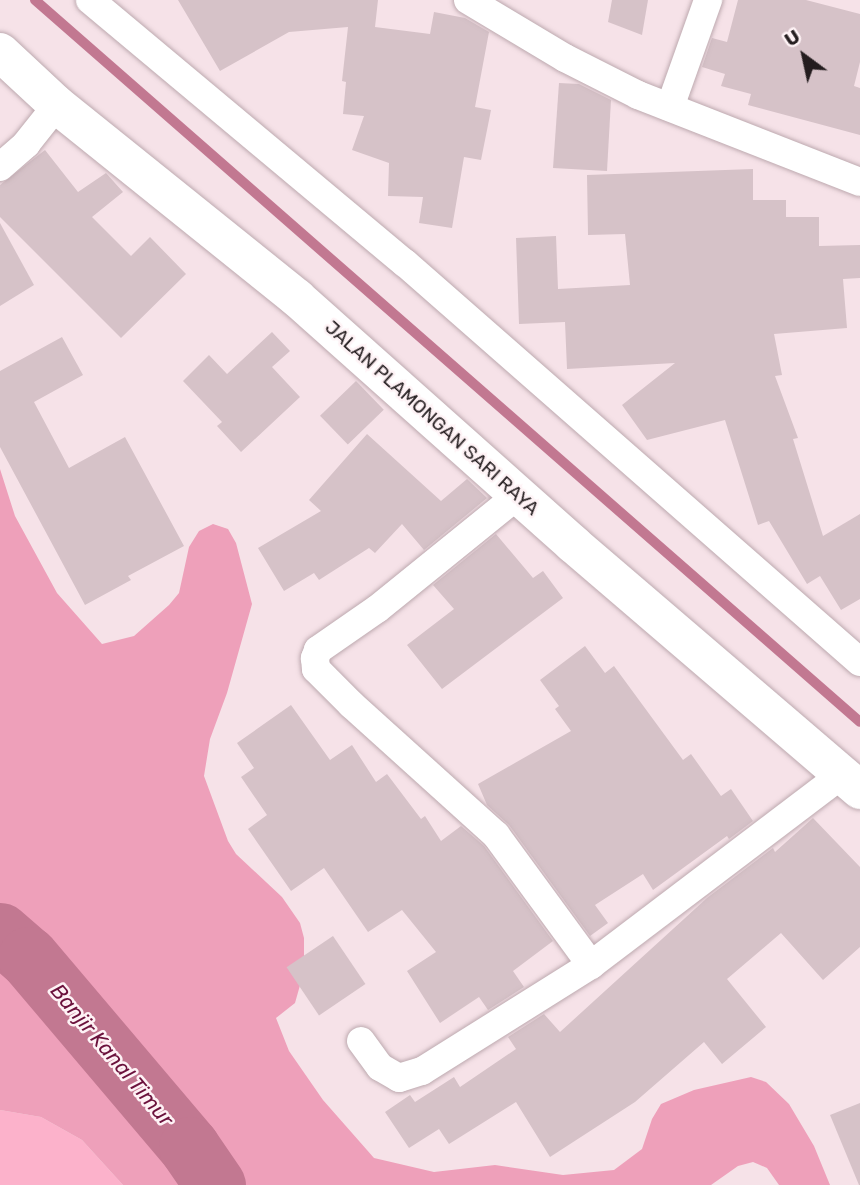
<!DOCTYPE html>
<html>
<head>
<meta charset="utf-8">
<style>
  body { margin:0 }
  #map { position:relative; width:860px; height:1185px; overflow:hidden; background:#f6e2e8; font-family:Rubik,sans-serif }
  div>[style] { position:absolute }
  .green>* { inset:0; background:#fcb2cb }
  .forest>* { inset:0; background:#eea0ba }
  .stream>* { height:10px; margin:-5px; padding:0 5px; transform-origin:5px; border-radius:5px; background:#c27891 }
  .river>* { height:61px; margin:-30.5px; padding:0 30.5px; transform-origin:30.5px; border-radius:30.5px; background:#c27891 }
  .building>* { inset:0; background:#d6c2c8; transform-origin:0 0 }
  .roads { filter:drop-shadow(0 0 2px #bda9af) drop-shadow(0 0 2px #bda9af) }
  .street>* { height:28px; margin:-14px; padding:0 14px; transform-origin:14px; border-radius:14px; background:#fff }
  .secondary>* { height:38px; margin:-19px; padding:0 19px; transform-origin:19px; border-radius:19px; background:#fff }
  span { translate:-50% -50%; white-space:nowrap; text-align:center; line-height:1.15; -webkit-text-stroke:5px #fef2f5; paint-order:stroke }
  .street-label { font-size:19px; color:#241d1f }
  .water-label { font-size:21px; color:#6b113c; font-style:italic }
  .north { position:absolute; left:769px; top:21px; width:70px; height:70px; -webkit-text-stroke:5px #fef2f5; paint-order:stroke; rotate:327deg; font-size:19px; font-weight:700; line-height:28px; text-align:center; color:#241d1f }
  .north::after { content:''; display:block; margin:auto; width:24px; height:32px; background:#241d1f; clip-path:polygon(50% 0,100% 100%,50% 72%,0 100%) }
</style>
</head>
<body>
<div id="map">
  <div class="green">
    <i style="clip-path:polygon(0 1110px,41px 1117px,82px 1140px,123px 1185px,0 1185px)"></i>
  </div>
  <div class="forest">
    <i style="clip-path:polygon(0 469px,15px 516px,57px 593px,102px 644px,134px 636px,169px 605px,179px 593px,189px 547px,199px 531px,213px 524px,228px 529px,236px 543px,252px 604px,227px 693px,210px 739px,204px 776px,228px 841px,236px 854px,282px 897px,300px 923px,304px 938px,304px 971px,295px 1003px,276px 1018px,289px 1051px,323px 1100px,374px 1158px,434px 1172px,495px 1165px,563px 1175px,614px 1170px,642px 1149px,652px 1119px,661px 1104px,694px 1090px,751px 1077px,766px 1082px,789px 1104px,814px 1146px,830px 1185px,779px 1185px,767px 1168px,753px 1162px,738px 1166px,711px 1185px,123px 1185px,82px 1140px,41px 1117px,0 1110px)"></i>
  </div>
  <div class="stream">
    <i style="left:35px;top:0;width:1096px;rotate:41.19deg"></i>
  </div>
  <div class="river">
    <i style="left:0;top:933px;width:37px;rotate:41deg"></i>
    <i style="left:28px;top:957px;width:249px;rotate:49.7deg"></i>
    <i style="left:189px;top:1147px;width:46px;rotate:55.6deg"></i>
  </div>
  <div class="building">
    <i style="clip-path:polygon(178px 0,378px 0,375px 27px,430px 34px,434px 12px,465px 18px,489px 32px,475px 107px,491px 110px,481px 160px,464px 157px,452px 228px,419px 223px,423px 197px,388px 196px,389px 163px,352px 150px,364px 116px,343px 114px,346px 82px,342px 81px,348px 27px,289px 32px,220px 71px)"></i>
    <i style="clip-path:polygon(612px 0,648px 0,642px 35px,608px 22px)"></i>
    <i style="clip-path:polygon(738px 0,806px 0,860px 14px,860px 62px,854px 86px,860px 88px,860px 135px,748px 105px,751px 94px,721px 86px,725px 74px,702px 67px,712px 38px,727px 42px)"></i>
    <i style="clip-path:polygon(559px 83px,579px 84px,611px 100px,607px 171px,553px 168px)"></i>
    <i style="clip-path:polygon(45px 150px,78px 192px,106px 173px,123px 192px,92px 217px,131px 256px,150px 237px,186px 274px,121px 338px,0 217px,0 185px)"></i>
    <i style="clip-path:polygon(753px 169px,753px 200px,786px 200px,786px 217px,819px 217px,819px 246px,860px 245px,860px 278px,843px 279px,847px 328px,774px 334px,782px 375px,775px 376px,798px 438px,793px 439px,823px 536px,860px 514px,860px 599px,841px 610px,820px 576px,807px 584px,769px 521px,758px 525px,725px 420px,647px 440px,622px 405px,675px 363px,567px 369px,565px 322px,519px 324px,516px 238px,556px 236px,558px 289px,630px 285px,625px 234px,588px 235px,587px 175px)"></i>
    <i style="clip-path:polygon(0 223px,34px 285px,0 306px)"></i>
    <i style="clip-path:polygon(272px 332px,290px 351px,272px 367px,300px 397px,241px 452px,217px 426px,222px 422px,183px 381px,209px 355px,227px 374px)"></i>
    <i style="clip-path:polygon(62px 337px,83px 375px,34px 402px,69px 468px,125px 437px,184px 546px,128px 576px,131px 580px,85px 605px,0 447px,0 371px)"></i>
    <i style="left:356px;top:381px;width:40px;height:50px;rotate:46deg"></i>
    <i style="clip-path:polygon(367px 434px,441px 501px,467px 479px,487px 498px,424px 550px,402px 524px,375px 553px,369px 548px,319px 580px,314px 573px,284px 591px,258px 548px,321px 511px,309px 500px)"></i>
    <i style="clip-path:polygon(496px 534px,533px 578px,543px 571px,563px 598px,442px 689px,407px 645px,454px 609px,433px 585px)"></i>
    <i style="clip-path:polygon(585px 646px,605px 673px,614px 666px,683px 760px,691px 754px,721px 796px,731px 789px,753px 821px,729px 839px,727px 836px,653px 890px,643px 874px,595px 905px,608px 923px,590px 936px,509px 825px,487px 805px,478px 784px,571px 731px,555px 709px,559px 706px,540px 680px)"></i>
    <i style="clip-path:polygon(291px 705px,330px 760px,352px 745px,376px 782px,387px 774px,421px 819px,425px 816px,441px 841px,461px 826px,484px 846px,553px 941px,513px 971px,524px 987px,488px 1010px,479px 997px,440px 1023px,407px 971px,436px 952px,402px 910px,368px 932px,324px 868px,291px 891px,248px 829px,267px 815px,241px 777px,254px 768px,237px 743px)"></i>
    <i style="clip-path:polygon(813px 818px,860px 867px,860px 947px,823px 980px,781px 933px,727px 979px,766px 1027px,722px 1064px,704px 1042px,635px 1102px,550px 1157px,516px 1102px,449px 1144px,439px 1129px,409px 1148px,385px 1112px,410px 1095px,415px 1102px,454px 1077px,460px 1087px,516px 1049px,508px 1037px,544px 1014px,560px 1032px,707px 898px,773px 848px,775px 852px)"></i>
    <i style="left:333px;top:936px;width:58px;height:56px;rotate:56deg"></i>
    <i style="clip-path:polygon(860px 1103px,860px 1185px,859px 1185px,830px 1115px)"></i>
  </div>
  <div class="roads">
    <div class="street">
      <i style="left:90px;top:0;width:410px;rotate:39.9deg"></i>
      <i style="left:405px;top:263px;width:605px;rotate:41.25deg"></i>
      <i style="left:468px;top:0;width:113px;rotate:30.9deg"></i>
      <i style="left:565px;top:58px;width:82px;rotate:26.9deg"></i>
      <i style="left:638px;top:95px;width:238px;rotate:21.4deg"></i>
      <i style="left:670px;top:107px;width:114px;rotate:-70.4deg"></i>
      <i style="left:0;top:167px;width:35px;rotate:-41deg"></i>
      <i style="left:26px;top:144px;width:50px;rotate:-51.5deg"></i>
      <i style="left:518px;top:495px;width:181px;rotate:141deg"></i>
      <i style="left:377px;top:609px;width:72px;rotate:145.2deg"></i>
      <i style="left:318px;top:650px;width:9px;rotate:111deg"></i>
      <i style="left:315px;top:658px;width:11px;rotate:85deg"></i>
      <i style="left:316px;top:669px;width:51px;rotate:45deg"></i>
      <i style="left:352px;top:705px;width:194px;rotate:42.1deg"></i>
      <i style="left:496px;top:835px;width:161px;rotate:53.8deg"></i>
      <i style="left:361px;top:1041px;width:32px;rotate:54deg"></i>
      <i style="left:380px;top:1067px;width:22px;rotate:30deg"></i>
      <i style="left:399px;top:1078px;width:24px;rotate:-17deg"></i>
      <i style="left:422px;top:1071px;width:199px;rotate:-32.1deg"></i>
      <i style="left:591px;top:965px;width:316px;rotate:-37.2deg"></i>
    </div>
    <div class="secondary">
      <i style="left:0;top:52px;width:78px;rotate:42.9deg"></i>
      <i style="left:57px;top:105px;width:308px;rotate:38.8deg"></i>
      <i style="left:297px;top:298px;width:370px;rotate:41.7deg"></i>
      <i style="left:573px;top:544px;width:378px;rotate:40.6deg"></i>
    </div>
  </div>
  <div class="street-label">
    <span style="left:432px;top:418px;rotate:42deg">JALAN PLAMONGAN SARI RAYA</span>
  </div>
  <div class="water-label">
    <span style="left:112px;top:1055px;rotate:50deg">Banjir Kanal Timur</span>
  </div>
  <div class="north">U</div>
</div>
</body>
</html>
